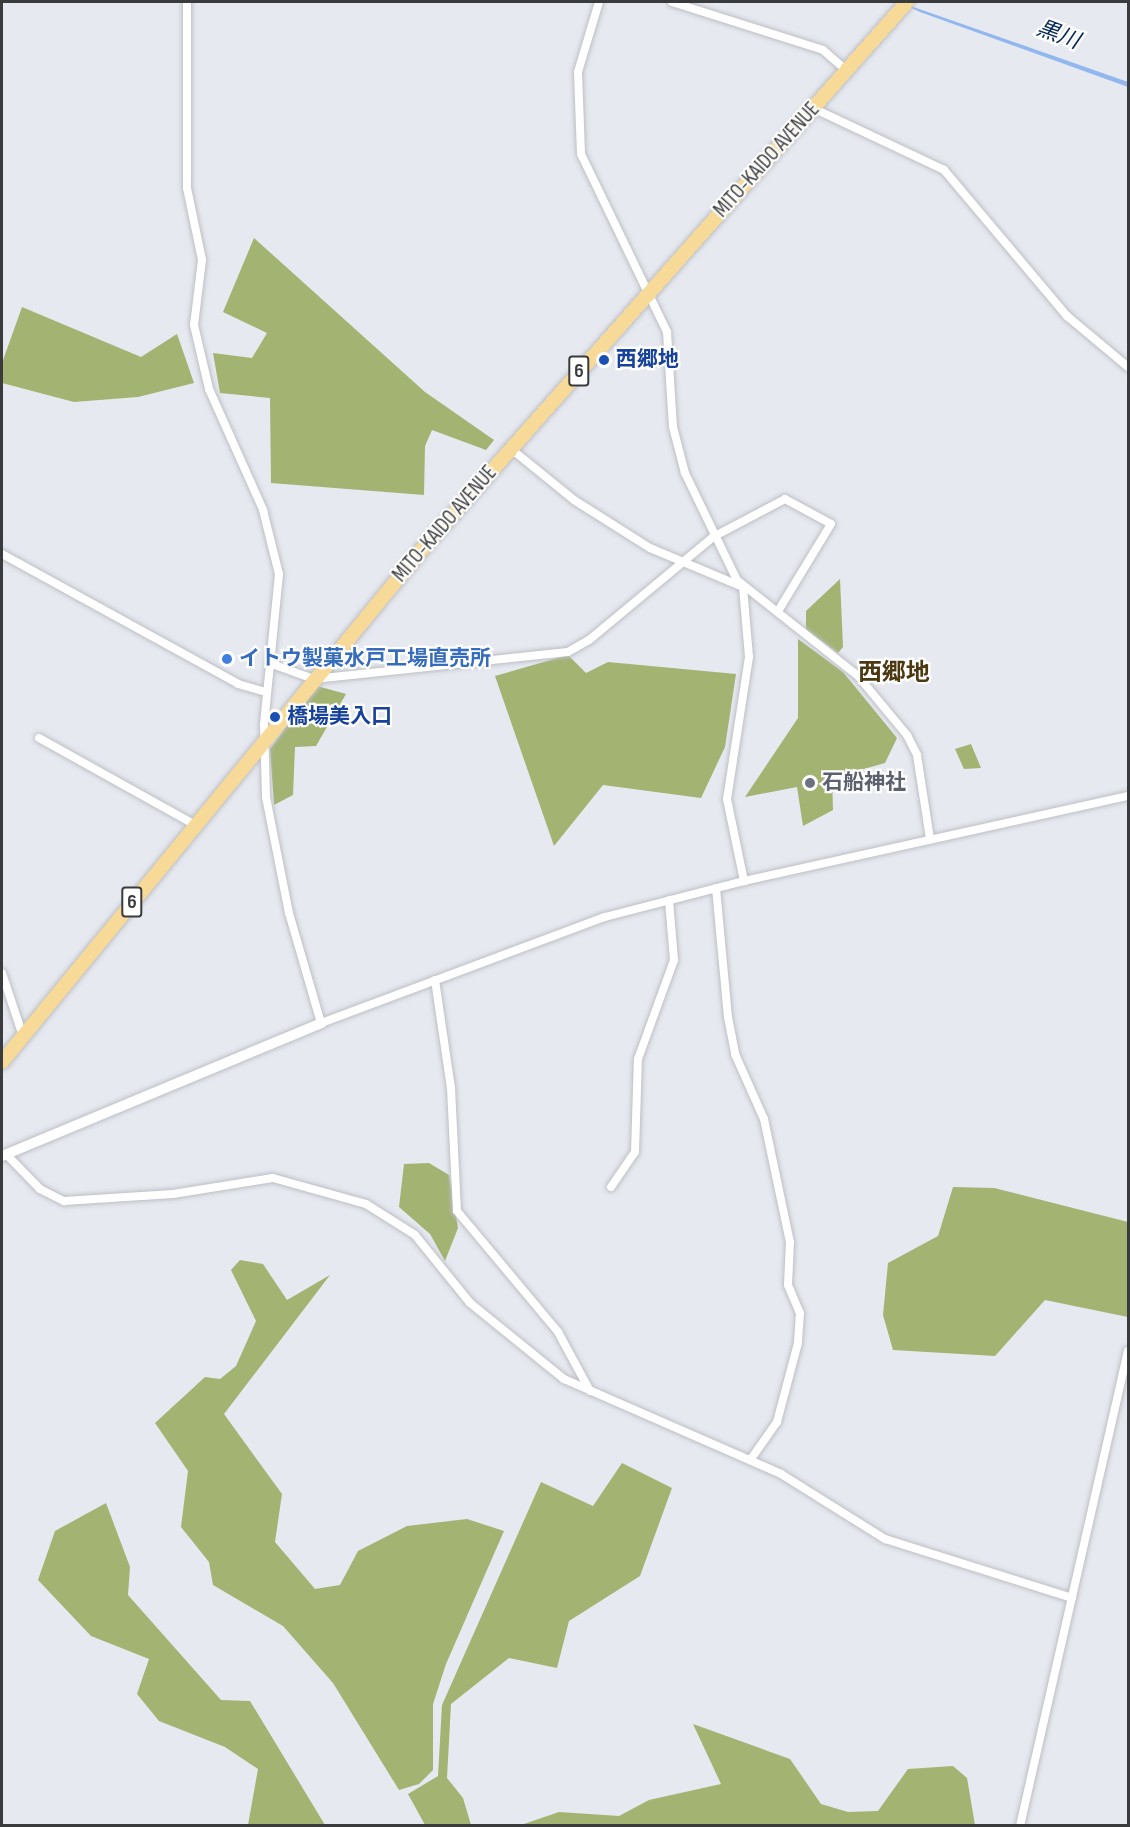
<!DOCTYPE html>
<html>
<head>
<meta charset="utf-8">
<style>
  body { margin:0 }
  #map { position:relative; width:1130px; height:1827px; overflow:hidden; background:#e6e9ef; font-family:"Sofia Sans Condensed","Noto Sans JP",sans-serif }
  div>[style] { position:absolute }
  .forest>* { inset:0; background:#a2b372 }
  .water>* { inset:0; background:#91b7ee }
  .roads { filter:drop-shadow(0 0 2px #bdbfc5) drop-shadow(0 0 2px #bdbfc5) }
  .minor>* { height:8px; margin:-4px; padding:0 4px; transform-origin:4px; border-radius:4px; background:#fff }
  .tertiary>* { height:10px; margin:-5px; padding:0 5px; transform-origin:5px; border-radius:5px; background:#fff }
  .trunk>* { height:14px; margin:-7px; padding:0 7px; transform-origin:7px; border-radius:7px; background:#f7da98 }
  .dots>* { width:16px; height:16px; translate:-50% -50%; box-sizing:border-box; border:3px solid #fff; border-radius:50% }
  span { translate:-50% -50%; white-space:nowrap; text-align:center; line-height:1.15; -webkit-text-stroke:4.5px #fff; paint-order:stroke }
  .shield-label span { padding:2px 4px; background:#fff; border:2px solid; border-radius:4px; -webkit-text-stroke-width:0 }
  .shield-label { font-size:20px; color:#3a3b3d; font-weight:700 }
  .street-label { font-size:21px; color:#3a3b3d }
  .transit-label { font-size:21px; color:#164399; font-weight:700 }
  .left { translate:0 -50%; text-align:left }
  .shop-label { font-size:21px; color:#366cbe; font-weight:700 }
  .worship-label { font-size:21px; color:#5b616d; font-weight:700 }
  .water-label { font-size:22px; color:#062a5a; font-style:italic }
  .quarter-label { font-size:24px; color:#4c3912; font-weight:700 }
  .frame { position:absolute; inset:0; border:3px solid #3a3b3d; pointer-events:none }
</style>
</head>
<body>
<div id="map">
  <div class="forest">
    <i style="clip-path:polygon(254px 238px,425px 392px,494px 440px,486px 450px,432px 430px,425px 446px,424px 495px,271px 483px,270px 398px,220px 393px,213px 353px,252px 358px,267px 333px,223px 312px)"></i>
    <i style="clip-path:polygon(22px 307px,141px 357px,177px 334px,194px 383px,138px 397px,74px 402px,2px 383px,2px 363px)"></i>
    <i style="clip-path:polygon(840px 579px,843px 647px,838px 653px,806px 629px,806px 611px)"></i>
    <i style="clip-path:polygon(798px 639px,843px 672px,897px 738px,885px 763px,832px 778px,833px 810px,803px 826px,797px 787px,745px 797px,798px 718px)"></i>
    <i style="clip-path:polygon(568px 655px,586px 673px,608px 662px,736px 674px,725px 747px,701px 798px,603px 785px,554px 846px,495px 676px)"></i>
    <i style="clip-path:polygon(317px 686px,346px 694px,316px 746px,295px 747px,293px 795px,274px 805px,270px 749px)"></i>
    <i style="clip-path:polygon(971px 744px,981px 768px,964px 769px,955px 749px)"></i>
    <i style="clip-path:polygon(429px 1163px,449px 1175px,458px 1228px,445px 1261px,430px 1234px,399px 1207px,404px 1164px)"></i>
    <i style="clip-path:polygon(953px 1187px,994px 1188px,1128px 1222px,1128px 1317px,1045px 1300px,995px 1356px,893px 1350px,883px 1315px,888px 1263px,938px 1236px)"></i>
    <i style="clip-path:polygon(240px 1260px,263px 1264px,287px 1300px,330px 1275px,224px 1414px,282px 1494px,275px 1542px,315px 1589px,340px 1585px,358px 1551px,407px 1526px,467px 1519px,504px 1531px,446px 1664px,433px 1704px,433px 1770px,419px 1784px,399px 1790px,333px 1683px,283px 1626px,213px 1585px,209px 1562px,181px 1527px,188px 1471px,155px 1423px,205px 1377px,220px 1379px,236px 1366px,256px 1321px,231px 1270px)"></i>
    <i style="clip-path:polygon(622px 1463px,672px 1488px,640px 1576px,569px 1621px,557px 1668px,509px 1658px,451px 1704px,447px 1778px,463px 1798px,471px 1825px,425px 1825px,408px 1794px,438px 1776px,442px 1705px,541px 1482px,593px 1506px)"></i>
    <i style="clip-path:polygon(106px 1503px,130px 1567px,128px 1595px,221px 1700px,250px 1701px,325px 1825px,248px 1825px,258px 1769px,225px 1747px,159px 1721px,137px 1694px,149px 1659px,91px 1636px,38px 1580px,55px 1531px)"></i>
    <i style="clip-path:polygon(693px 1724px,790px 1759px,821px 1804px,848px 1812px,878px 1811px,908px 1769px,953px 1766px,967px 1778px,975px 1825px,521px 1825px,559px 1812px,619px 1816px,649px 1800px,721px 1784px)"></i>
  </div>
  <div class="water">
    <i style="clip-path:polygon(899px 2px,1128px 82px,1128px 87px,920px 12px)"></i>
  </div>
  <div class="roads">
    <div class="minor">
      <i style="left:187px;top:2px;width:186px;rotate:90deg"></i>
      <i style="left:187px;top:188px;width:74px;rotate:78.2deg"></i>
      <i style="left:202px;top:260px;width:65px;rotate:97deg"></i>
      <i style="left:194px;top:325px;width:66px;rotate:76.8deg"></i>
      <i style="left:209px;top:389px;width:133px;rotate:65.9deg"></i>
      <i style="left:263px;top:510px;width:66px;rotate:76deg"></i>
      <i style="left:279px;top:574px;width:152px;rotate:95.7deg"></i>
      <i style="left:264px;top:725px;width:72px;rotate:88.4deg"></i>
      <i style="left:266px;top:797px;width:118px;rotate:78.8deg"></i>
      <i style="left:289px;top:913px;width:115px;rotate:73.8deg"></i>
      <i style="left:321px;top:1023px;width:303px;rotate:-20.5deg"></i>
      <i style="left:605px;top:917px;width:144px;rotate:-14.5deg"></i>
      <i style="left:744px;top:881px;width:393px;rotate:-12.5deg"></i>
      <i style="left:599px;top:2px;width:73px;rotate:106.7deg"></i>
      <i style="left:578px;top:72px;width:82px;rotate:87.9deg"></i>
      <i style="left:581px;top:154px;width:198px;rotate:64.2deg"></i>
      <i style="left:667px;top:332px;width:95px;rotate:86.4deg"></i>
      <i style="left:673px;top:427px;width:48px;rotate:75.4deg"></i>
      <i style="left:685px;top:473px;width:119px;rotate:64.1deg"></i>
      <i style="left:737px;top:580px;width:154px;rotate:38.4deg"></i>
      <i style="left:858px;top:676px;width:77px;rotate:50.3deg"></i>
      <i style="left:907px;top:735px;width:22px;rotate:63deg"></i>
      <i style="left:917px;top:755px;width:85px;rotate:81.2deg"></i>
      <i style="left:672px;top:2px;width:158px;rotate:17.6deg"></i>
      <i style="left:823px;top:50px;width:30px;rotate:41deg"></i>
      <i style="left:813px;top:108px;width:145px;rotate:25.3deg"></i>
      <i style="left:944px;top:170px;width:191px;rotate:49.9deg"></i>
      <i style="left:1067px;top:316px;width:80px;rotate:39.9deg"></i>
      <i style="left:510px;top:448px;width:82px;rotate:39.1deg"></i>
      <i style="left:574px;top:500px;width:90px;rotate:32.3deg"></i>
      <i style="left:650px;top:548px;width:101px;rotate:22.8deg"></i>
      <i style="left:743px;top:587px;width:70px;rotate:85.1deg"></i>
      <i style="left:749px;top:657px;width:144px;rotate:98.8deg"></i>
      <i style="left:727px;top:799px;width:84px;rotate:78.3deg"></i>
      <i style="left:2px;top:554px;width:269px;rotate:28.8deg"></i>
      <i style="left:238px;top:684px;width:29px;rotate:16deg"></i>
      <i style="left:272px;top:664px;width:45px;rotate:19.7deg"></i>
      <i style="left:314px;top:679px;width:255px;rotate:-6.1deg"></i>
      <i style="left:568px;top:652px;width:24px;rotate:-30deg"></i>
      <i style="left:589px;top:640px;width:161px;rotate:-39.7deg"></i>
      <i style="left:713px;top:537px;width:81px;rotate:-27.8deg"></i>
      <i style="left:785px;top:499px;width:52px;rotate:28.5deg"></i>
      <i style="left:831px;top:524px;width:102px;rotate:121.3deg"></i>
      <i style="left:39px;top:738px;width:179px;rotate:29.1deg"></i>
      <i style="left:716px;top:888px;width:130px;rotate:84.7deg"></i>
      <i style="left:728px;top:1017px;width:38px;rotate:79deg"></i>
      <i style="left:735px;top:1054px;width:71px;rotate:66deg"></i>
      <i style="left:764px;top:1119px;width:126px;rotate:78.1deg"></i>
      <i style="left:790px;top:1242px;width:43px;rotate:92.7deg"></i>
      <i style="left:788px;top:1285px;width:30px;rotate:67deg"></i>
      <i style="left:800px;top:1313px;width:30px;rotate:94deg"></i>
      <i style="left:798px;top:1343px;width:82px;rotate:104.9deg"></i>
      <i style="left:777px;top:1422px;width:45px;rotate:125.1deg"></i>
      <i style="left:2px;top:973px;width:66px;rotate:71.6deg"></i>
      <i style="left:435px;top:980px;width:109px;rotate:81.6deg"></i>
      <i style="left:451px;top:1088px;width:123px;rotate:87.2deg"></i>
      <i style="left:457px;top:1211px;width:158px;rotate:50.1deg"></i>
      <i style="left:558px;top:1332px;width:67px;rotate:61.5deg"></i>
      <i style="left:6px;top:1154px;width:49px;rotate:45.8deg"></i>
      <i style="left:40px;top:1189px;width:27px;rotate:27deg"></i>
      <i style="left:64px;top:1201px;width:109px;rotate:-3.7deg"></i>
      <i style="left:173px;top:1194px;width:101px;rotate:-9.1deg"></i>
      <i style="left:273px;top:1178px;width:97px;rotate:15.6deg"></i>
      <i style="left:366px;top:1204px;width:58px;rotate:32.3deg"></i>
      <i style="left:415px;top:1235px;width:87px;rotate:51deg"></i>
      <i style="left:470px;top:1303px;width:121px;rotate:39deg"></i>
      <i style="left:564px;top:1379px;width:237px;rotate:23.6deg"></i>
      <i style="left:781px;top:1474px;width:123px;rotate:32deg"></i>
      <i style="left:885px;top:1539px;width:196px;rotate:17.5deg"></i>
      <i style="left:611px;top:1187px;width:42px;rotate:-55.6deg"></i>
      <i style="left:635px;top:1152px;width:93px;rotate:-88.2deg"></i>
      <i style="left:638px;top:1059px;width:105px;rotate:-70deg"></i>
      <i style="left:674px;top:960px;width:60px;rotate:-94.8deg"></i>
      <i style="left:1020px;top:1826px;width:487px;rotate:-77.2deg"></i>
    </div>
    <div class="tertiary">
      <i style="left:2px;top:1156px;width:346px;rotate:-22.6deg"></i>
    </div>
    <div class="trunk">
      <i style="left:2px;top:1062px;width:658px;rotate:-50.67deg"></i>
      <i style="left:419px;top:553px;width:736px;rotate:-48.47deg"></i>
    </div>
  </div>
  <div class="dots">
    <i style="left:604px;top:360px;background:#1a4fb4"></i>
    <i style="left:227px;top:659px;background:#3f7fe0"></i>
    <i style="left:275px;top:717px;background:#1a4fb4"></i>
    <i style="left:810px;top:783px;background:#6b7280"></i>
  </div>
  <div class="shield-label">
    <span style="left:579px;top:371px">6</span>
    <span style="left:132px;top:902px">6</span>
  </div>
  <div class="street-label">
    <span style="left:767px;top:160px;rotate:-48deg">MITO-KAIDO AVENUE</span>
    <span style="left:445px;top:524px;rotate:-49deg">MITO-KAIDO AVENUE</span>
  </div>
  <div class="transit-label">
    <span class="left" style="left:616px;top:360px">西郷地</span>
    <span class="left" style="left:287px;top:717px">橋場美入口</span>
  </div>
  <div class="shop-label">
    <span class="left" style="left:239px;top:659px">イトウ製菓水戸工場直売所</span>
  </div>
  <div class="worship-label">
    <span class="left" style="left:822px;top:783px">石船神社</span>
  </div>
  <div class="water-label">
    <span style="left:1058px;top:35px;rotate:20deg">黒川</span>
  </div>
  <div class="quarter-label">
    <span style="left:894px;top:673px">西郷地</span>
  </div>
  <div class="frame"></div>
</div>
</body>
</html>
